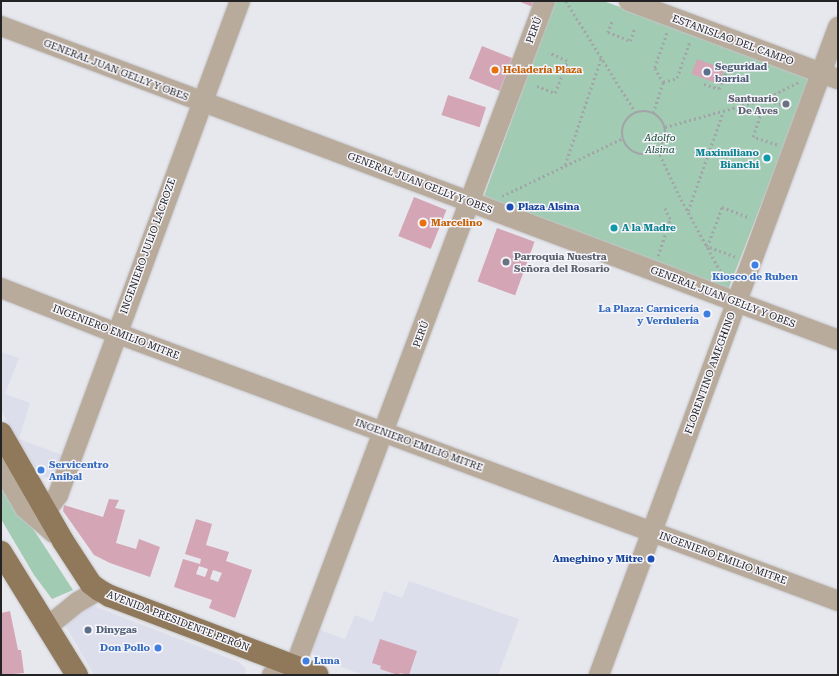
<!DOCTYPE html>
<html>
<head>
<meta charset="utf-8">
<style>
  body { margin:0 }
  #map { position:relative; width:839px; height:676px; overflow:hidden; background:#e7e8ed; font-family:"Roboto Serif",serif }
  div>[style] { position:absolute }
  .built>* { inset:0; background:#dddeeb }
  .green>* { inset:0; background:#a1cbb2 }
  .building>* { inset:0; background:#d4a5b4; transform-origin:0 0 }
  .path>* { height:2.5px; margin-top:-1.25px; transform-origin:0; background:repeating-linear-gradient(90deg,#a3a4a8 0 2px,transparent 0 5px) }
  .path>.ring { margin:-1.25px; padding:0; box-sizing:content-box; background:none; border:2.5px solid #a3a4a8; border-radius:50% }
  .roads { filter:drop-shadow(0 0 1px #c4c5c9) drop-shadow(0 0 1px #c4c5c9) }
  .minor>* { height:20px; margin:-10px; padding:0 10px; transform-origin:10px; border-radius:10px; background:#b9ab9c }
  .major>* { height:22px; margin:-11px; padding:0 11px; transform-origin:11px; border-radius:11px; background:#90785b }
  .dots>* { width:11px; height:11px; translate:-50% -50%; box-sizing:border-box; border:2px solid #f5f5fb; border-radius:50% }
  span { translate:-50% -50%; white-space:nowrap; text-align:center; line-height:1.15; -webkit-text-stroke:3px #f5f5fb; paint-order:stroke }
  .street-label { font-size:10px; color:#232325 }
  .service-label { font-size:10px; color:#4e5e75; font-weight:700 }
  .left { translate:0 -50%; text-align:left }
  .food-label { font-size:10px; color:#c56008; font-weight:700 }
  .worship-label { font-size:10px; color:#5b616d; font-weight:700 }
  .right { translate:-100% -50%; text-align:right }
  .park-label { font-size:10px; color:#0f462c; font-style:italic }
  .culture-label { font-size:10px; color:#0d838f; font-weight:700 }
  .transit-label { font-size:10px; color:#164399; font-weight:700 }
  .shop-label { font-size:10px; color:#366cbe; font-weight:700 }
  .frame { position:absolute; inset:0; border:2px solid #232325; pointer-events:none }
</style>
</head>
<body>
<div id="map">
  <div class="built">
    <i style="clip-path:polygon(1px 352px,19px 358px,5px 394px,30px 403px,19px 439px,65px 456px,56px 477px,53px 479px,43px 477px,39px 474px,1px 411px)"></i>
    <i style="clip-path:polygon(409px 581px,519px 619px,498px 675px,363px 675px,317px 658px,313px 654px,313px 649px,320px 630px,345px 639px,355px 615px,373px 622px,384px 591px,402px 598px)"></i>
    <i style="clip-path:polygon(73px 598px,239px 662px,246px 669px,245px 675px,94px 675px,58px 613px)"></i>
  </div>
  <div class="green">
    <i style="clip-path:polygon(555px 1px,603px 1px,812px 74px,728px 290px,483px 199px)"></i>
    <i style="clip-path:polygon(1px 475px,24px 515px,73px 590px,52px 599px,34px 575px,1px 519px)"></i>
  </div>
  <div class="building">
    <i style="clip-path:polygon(518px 1px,541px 1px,538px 9px)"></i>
    <i style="left:482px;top:46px;width:41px;height:35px;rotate:22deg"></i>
    <i style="left:697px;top:59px;width:29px;height:16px;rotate:20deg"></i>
    <i style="left:448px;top:95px;width:40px;height:21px;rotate:18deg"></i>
    <i style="left:414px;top:197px;width:35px;height:42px;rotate:22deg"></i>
    <i style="left:497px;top:228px;width:40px;height:57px;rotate:20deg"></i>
    <i style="clip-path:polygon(109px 499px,119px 500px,115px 508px,125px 510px,116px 543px,136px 549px,139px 539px,160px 547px,150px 577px,110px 563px,94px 555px,63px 511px,64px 505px,103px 517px)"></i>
    <i style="clip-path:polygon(evenodd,196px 519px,212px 524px,206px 545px,229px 552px,226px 561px,252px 570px,235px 618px,209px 608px,212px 600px,174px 587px,183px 559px,200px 564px,201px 559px,185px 554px,196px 519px,199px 566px,208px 569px,205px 577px,196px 574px,199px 566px,196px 519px,213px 570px,222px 573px,218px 582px,210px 579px,213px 570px)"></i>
    <i style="clip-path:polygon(10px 611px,18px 650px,21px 650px,24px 673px,1px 675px,1px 613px)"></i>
    <i style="clip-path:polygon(380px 639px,417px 651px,409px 675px,400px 673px,398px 675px,380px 669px,381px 666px,372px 663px)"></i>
  </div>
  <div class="path">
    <i style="left:566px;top:1px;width:132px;rotate:58deg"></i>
    <i style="left:612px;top:22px;width:11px;rotate:112deg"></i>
    <i style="left:608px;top:32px;width:24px;rotate:22deg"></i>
    <i style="left:630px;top:41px;width:12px;rotate:-70deg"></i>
    <i style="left:667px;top:33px;width:37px;rotate:109deg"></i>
    <i style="left:655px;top:68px;width:16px;rotate:60deg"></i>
    <i style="left:663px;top:82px;width:15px;rotate:-16deg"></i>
    <i style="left:677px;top:78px;width:39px;rotate:-71deg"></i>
    <i style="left:704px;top:84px;width:16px;rotate:18deg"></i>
    <i style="left:719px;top:89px;width:24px;rotate:-68deg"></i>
    <i style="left:537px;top:86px;width:19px;rotate:21deg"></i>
    <i style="left:555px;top:93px;width:34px;rotate:-69deg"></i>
    <i style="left:567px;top:61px;width:20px;rotate:-156deg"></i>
    <i class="ring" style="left:622px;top:111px;width:41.5px;height:41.5px"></i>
    <i style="left:653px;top:113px;width:33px;rotate:-72deg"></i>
    <i style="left:665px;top:127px;width:104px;rotate:-15.6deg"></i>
    <i style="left:765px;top:99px;width:38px;rotate:-27deg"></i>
    <i style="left:777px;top:145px;width:25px;rotate:-162deg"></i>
    <i style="left:753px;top:137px;width:40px;rotate:-72deg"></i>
    <i style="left:765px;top:99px;width:28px;rotate:19deg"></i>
    <i style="left:658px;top:150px;width:50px;rotate:65deg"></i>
    <i style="left:679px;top:195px;width:94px;rotate:61.5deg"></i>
    <i style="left:565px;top:165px;width:113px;rotate:-71.4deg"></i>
    <i style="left:502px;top:196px;width:134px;rotate:-25.6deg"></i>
    <i style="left:688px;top:211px;width:105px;rotate:-70.5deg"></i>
    <i style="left:658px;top:256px;width:39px;rotate:-72deg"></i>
    <i style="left:670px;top:219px;width:13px;rotate:-117deg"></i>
    <i style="left:735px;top:257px;width:30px;rotate:-160deg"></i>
    <i style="left:707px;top:247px;width:43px;rotate:-69.4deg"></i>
    <i style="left:722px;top:207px;width:30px;rotate:21deg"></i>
  </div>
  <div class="roads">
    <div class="minor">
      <i style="left:629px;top:1px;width:223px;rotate:20.5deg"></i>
      <i style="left:1px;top:26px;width:894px;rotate:20.56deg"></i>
      <i style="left:1px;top:288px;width:123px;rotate:21.4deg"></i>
      <i style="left:116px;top:333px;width:770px;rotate:20.36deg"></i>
      <i style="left:1px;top:467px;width:48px;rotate:59.7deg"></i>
      <i style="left:25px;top:508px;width:38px;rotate:41deg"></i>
      <i style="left:46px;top:511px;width:20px;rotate:-53deg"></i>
      <i style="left:58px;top:495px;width:526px;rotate:-69.78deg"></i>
      <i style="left:47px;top:627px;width:40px;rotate:-39deg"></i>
      <i style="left:78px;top:602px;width:24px;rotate:-30deg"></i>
      <i style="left:295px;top:666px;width:710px;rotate:-69.4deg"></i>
      <i style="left:272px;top:675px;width:25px;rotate:-21deg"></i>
      <i style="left:599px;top:675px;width:691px;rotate:-69.75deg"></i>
    </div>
    <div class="major">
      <i style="left:1px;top:433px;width:125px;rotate:60.1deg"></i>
      <i style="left:63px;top:541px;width:51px;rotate:56.9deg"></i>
      <i style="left:91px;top:584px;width:10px;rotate:37deg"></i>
      <i style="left:99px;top:590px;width:13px;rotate:29deg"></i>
      <i style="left:110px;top:596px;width:222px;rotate:20.8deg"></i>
      <i style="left:1px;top:552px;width:145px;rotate:58.3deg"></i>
    </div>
  </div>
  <div class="dots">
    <i style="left:495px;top:70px;background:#e8710a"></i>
    <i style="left:707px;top:72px;background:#5c6f8a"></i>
    <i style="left:786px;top:104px;background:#6b7280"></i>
    <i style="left:767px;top:158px;background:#0f9aa8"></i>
    <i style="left:510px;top:207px;background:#1a4fb4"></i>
    <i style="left:423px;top:223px;background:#e8710a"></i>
    <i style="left:614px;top:228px;background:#0f9aa8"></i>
    <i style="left:506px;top:262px;background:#6b7280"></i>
    <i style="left:755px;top:265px;background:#3f7fe0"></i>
    <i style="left:707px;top:314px;background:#3f7fe0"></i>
    <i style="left:41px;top:470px;background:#3f7fe0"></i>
    <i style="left:651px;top:559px;background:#1a4fb4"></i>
    <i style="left:88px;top:630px;background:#5c6f8a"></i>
    <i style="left:158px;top:648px;background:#3f7fe0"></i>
    <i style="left:306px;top:661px;background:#3f7fe0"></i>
  </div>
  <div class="street-label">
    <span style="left:534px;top:30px;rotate:-70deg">PERÚ</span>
    <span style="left:733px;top:40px;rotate:20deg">ESTANISLAO DEL CAMPO</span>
    <span style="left:116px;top:70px;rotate:21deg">GENERAL JUAN GELLY Y OBES</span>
    <span style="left:420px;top:183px;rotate:21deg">GENERAL JUAN GELLY Y OBES</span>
    <span style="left:148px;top:246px;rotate:-70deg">INGENIERO JULIO LACROZE</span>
    <span style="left:723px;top:297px;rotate:21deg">GENERAL JUAN GELLY Y OBES</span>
    <span style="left:116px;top:332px;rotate:21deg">INGENIERO EMILIO MITRE</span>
    <span style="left:421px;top:334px;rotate:-70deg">PERÚ</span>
    <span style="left:710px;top:373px;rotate:-70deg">FLORENTINO AMEGHINO</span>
    <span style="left:419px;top:445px;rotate:20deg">INGENIERO EMILIO MITRE</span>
    <span style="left:723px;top:558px;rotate:20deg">INGENIERO EMILIO MITRE</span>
    <span style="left:178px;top:621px;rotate:21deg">AVENIDA PRESIDENTE PERÓN</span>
  </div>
  <div class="service-label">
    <span class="left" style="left:715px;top:72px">Seguridad<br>barrial</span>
    <span class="left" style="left:96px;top:630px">Dinygas</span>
  </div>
  <div class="food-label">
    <span class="left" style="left:503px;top:70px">Heladería Plaza</span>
    <span class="left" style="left:431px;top:223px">Marcelino</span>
  </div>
  <div class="worship-label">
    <span class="right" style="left:778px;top:104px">Santuario<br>De Aves</span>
    <span class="left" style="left:514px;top:262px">Parroquia Nuestra<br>Señora del Rosario</span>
  </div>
  <div class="park-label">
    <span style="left:660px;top:143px">Adolfo<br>Alsina</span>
  </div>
  <div class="culture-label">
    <span class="right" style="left:759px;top:158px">Maximiliano<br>Bianchi</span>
    <span class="left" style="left:622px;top:228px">A la Madre</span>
  </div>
  <div class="transit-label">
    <span class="left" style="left:518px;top:207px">Plaza Alsina</span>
    <span class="right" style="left:643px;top:559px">Ameghino y Mitre</span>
  </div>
  <div class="shop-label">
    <span style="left:755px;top:277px">Kiosco de Ruben</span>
    <span class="right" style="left:699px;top:314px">La Plaza: Carnicería<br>y Verdulería</span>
    <span class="left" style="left:49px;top:470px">Servicentro<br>Anibal</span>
    <span class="right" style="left:150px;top:648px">Don Pollo</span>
    <span class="left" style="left:314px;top:661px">Luna</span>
  </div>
  <div class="frame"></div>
</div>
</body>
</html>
